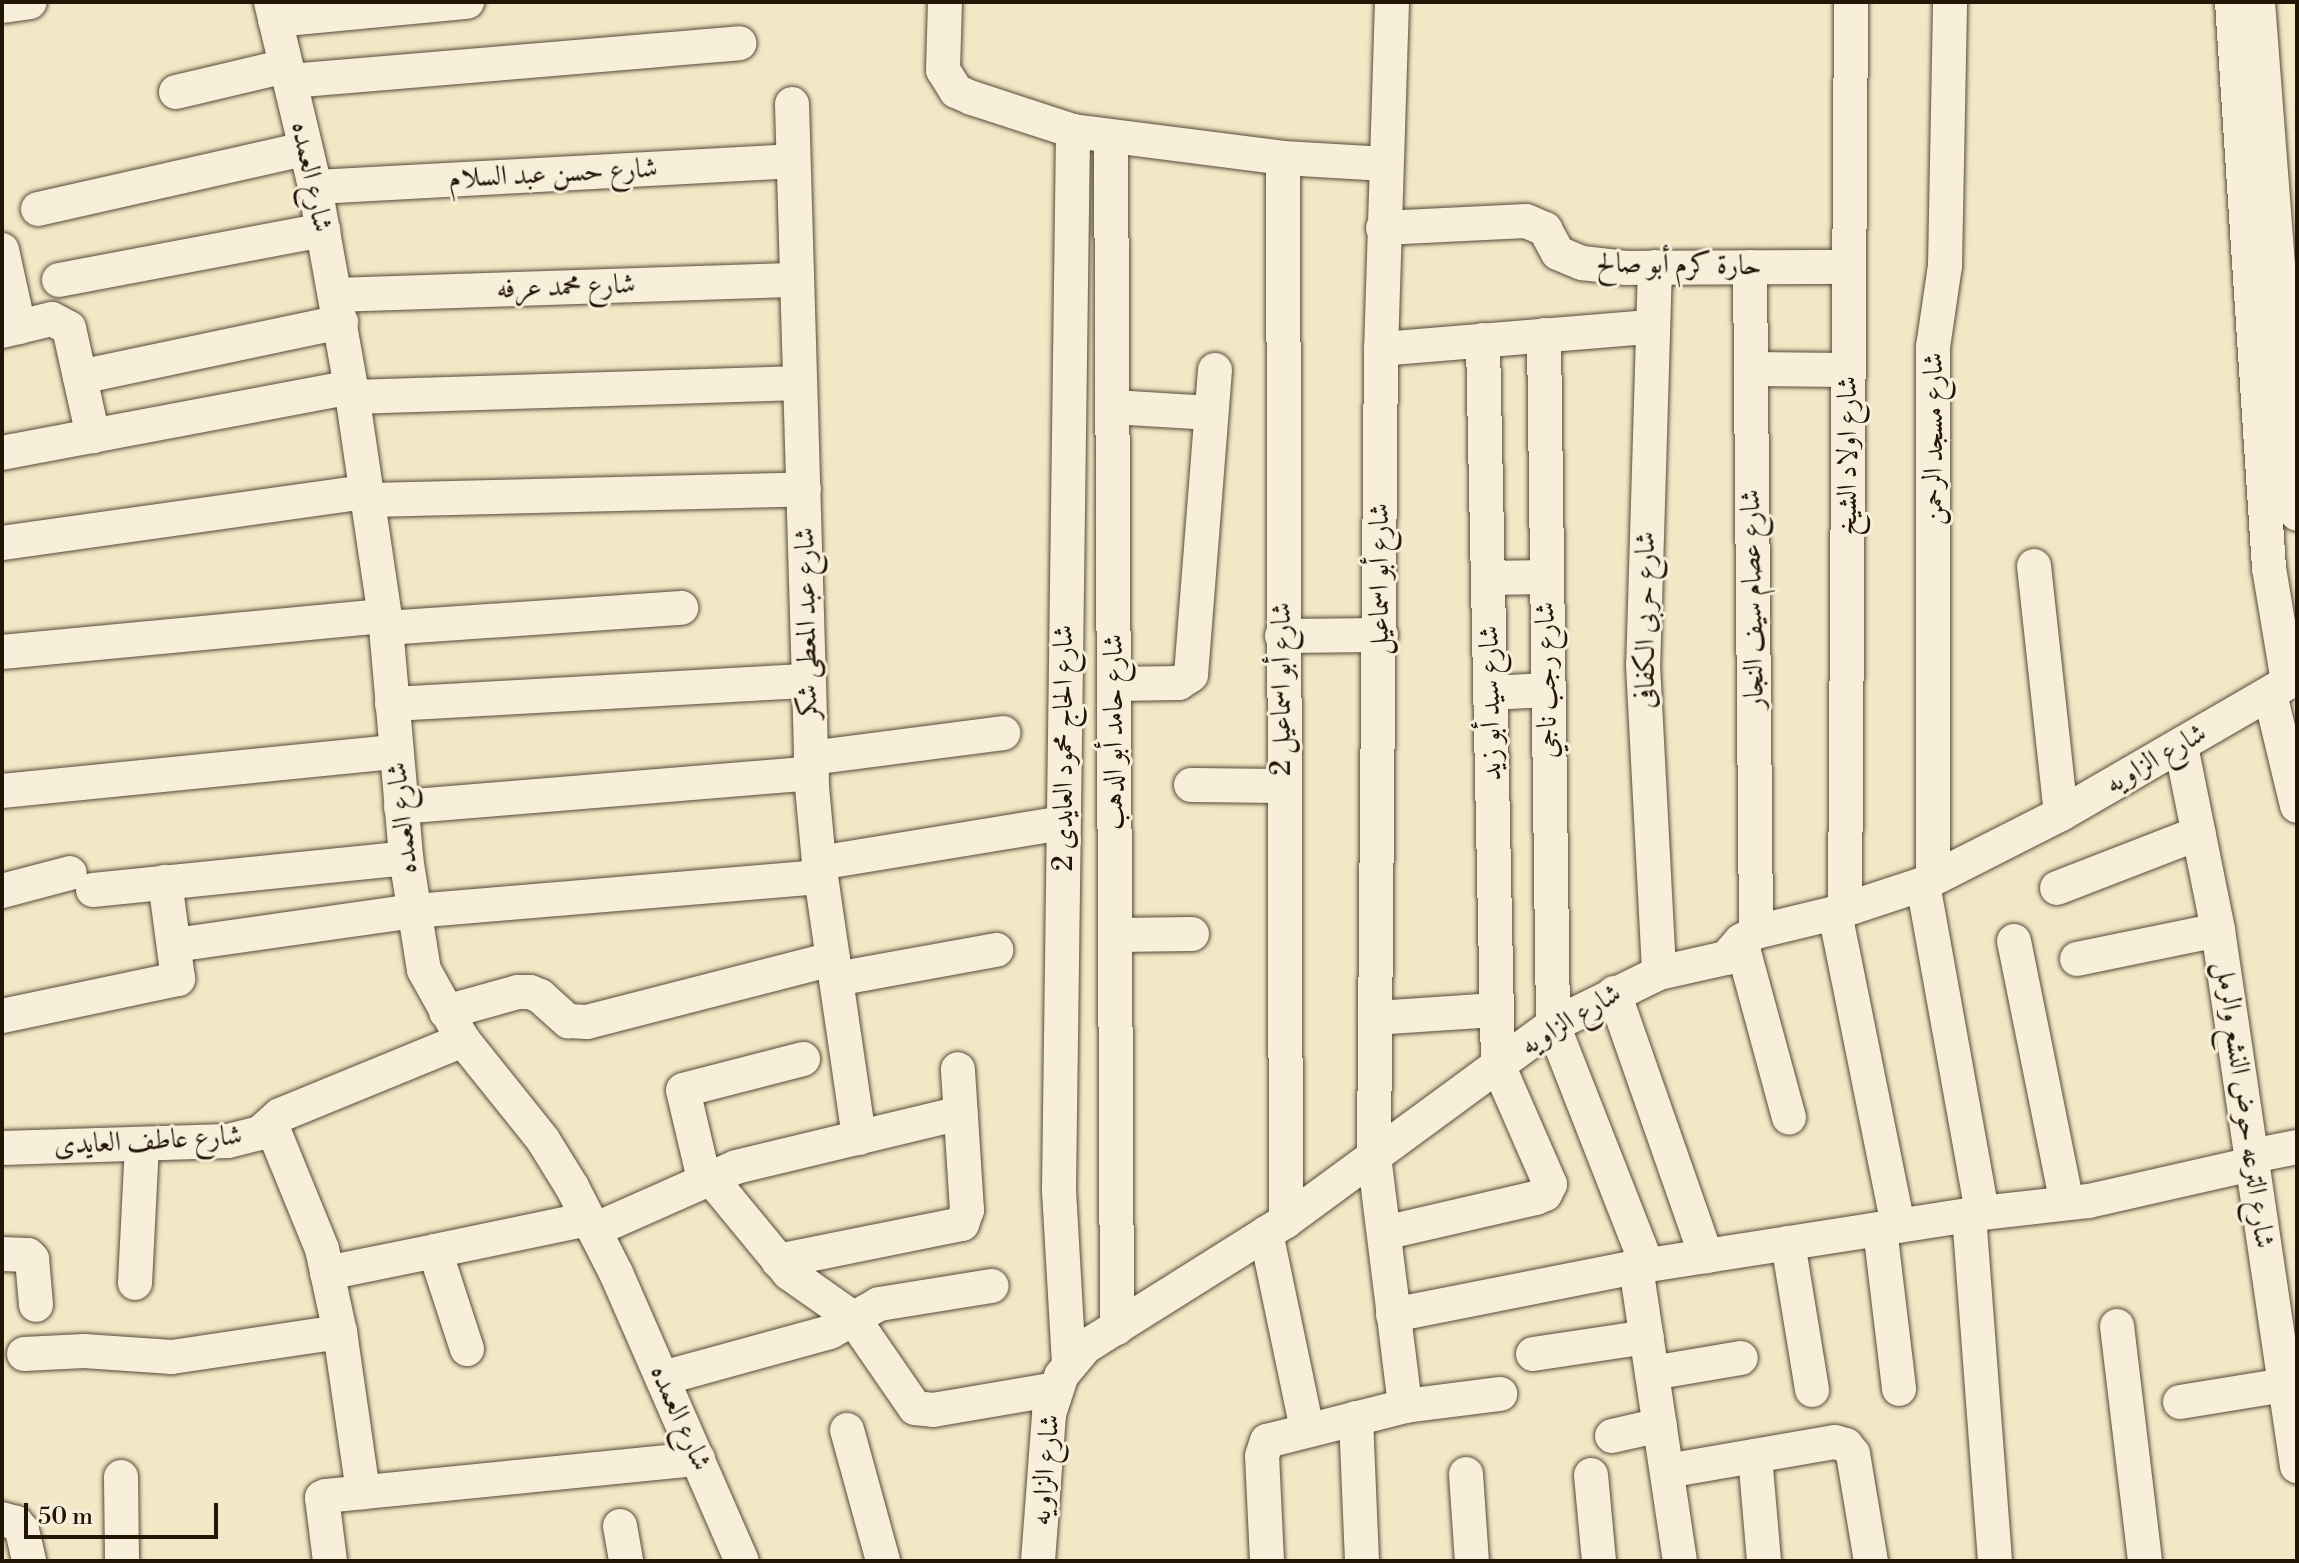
<!DOCTYPE html>
<html>
<head>
<meta charset="utf-8">
<style>
  body { margin:0 }
  #map { position:relative; width:2299px; height:1563px; overflow:hidden; background:#f3e7c6; font-family:"Libre Bodoni",Amiri,serif }
  div>[style] { position:absolute }
  .roads { filter:drop-shadow(0 0 2px #574a37) drop-shadow(0 0 2px #574a37) }
  .minor>* { height:34px; margin:-17px; padding:0 17px; transform-origin:17px; border-radius:17px; background:#f7efda }
  span { translate:-50% -50%; white-space:nowrap; text-align:center; line-height:1.15; -webkit-text-stroke:6px #f7efda; paint-order:stroke }
  .street-label { font-size:28px; color:#231607 }
  .frame { position:absolute; inset:0; border:4px solid #231607; pointer-events:none }
  .scale { position:absolute; left:24px; top:1503px; width:194px; height:36px; box-sizing:border-box; border:4px solid #231607; border-top:0; padding-left:10px; font-size:24px; line-height:28px; white-space:nowrap; color:#231607; -webkit-text-stroke:6px #f7efda; paint-order:stroke }
</style>
</head>
<body>
<div id="map">
  <div class="roads">
    <div class="minor">
      <i style="left:271px;top:2px;width:190px;rotate:76.6deg"></i>
      <i style="left:315px;top:187px;width:203px;rotate:79.8deg"></i>
      <i style="left:351px;top:387px;width:232px;rotate:81.6deg"></i>
      <i style="left:385px;top:616px;width:243px;rotate:85deg"></i>
      <i style="left:406px;top:858px;width:113px;rotate:80.9deg"></i>
      <i style="left:424px;top:970px;width:80px;rotate:60.9deg"></i>
      <i style="left:463px;top:1040px;width:128px;rotate:51.3deg"></i>
      <i style="left:543px;top:1140px;width:55px;rotate:58.3deg"></i>
      <i style="left:572px;top:1187px;width:97px;rotate:62.9deg"></i>
      <i style="left:616px;top:1273px;width:314px;rotate:66.4deg"></i>
      <i style="left:945px;top:2px;width:68px;rotate:91.7deg"></i>
      <i style="left:943px;top:70px;width:25px;rotate:58deg"></i>
      <i style="left:956px;top:91px;width:17px;rotate:24deg"></i>
      <i style="left:972px;top:98px;width:106px;rotate:18.1deg"></i>
      <i style="left:1073px;top:131px;width:212px;rotate:7.3deg"></i>
      <i style="left:1283px;top:158px;width:103px;rotate:3.3deg"></i>
      <i style="left:1392px;top:2px;width:347px;rotate:91.8deg"></i>
      <i style="left:1381px;top:349px;width:807px;rotate:90.5deg"></i>
      <i style="left:1374px;top:1156px;width:252px;rotate:82.9deg"></i>
      <i style="left:2232px;top:2px;width:567px;rotate:86.26deg"></i>
      <i style="left:2269px;top:568px;width:116px;rotate:80.5deg"></i>
      <i style="left:2258px;top:2px;width:513px;rotate:85.64deg"></i>
      <i style="left:2px;top:6px;width:28px;rotate:-8deg"></i>
      <i style="left:275px;top:20px;width:193px;rotate:-5.4deg"></i>
      <i style="left:290px;top:81px;width:451px;rotate:-4.8deg"></i>
      <i style="left:176px;top:92px;width:113px;rotate:-13.3deg"></i>
      <i style="left:792px;top:104px;width:683px;rotate:88.32deg"></i>
      <i style="left:812px;top:787px;width:76px;rotate:84.7deg"></i>
      <i style="left:819px;top:863px;width:278px;rotate:81.7deg"></i>
      <i style="left:1111px;top:137px;width:1191px;rotate:89.71deg"></i>
      <i style="left:1283px;top:158px;width:1063px;rotate:89.84deg"></i>
      <i style="left:315px;top:187px;width:478px;rotate:-3.1deg"></i>
      <i style="left:38px;top:209px;width:274px;rotate:-12.7deg"></i>
      <i style="left:1383px;top:228px;width:143px;rotate:-2.8deg"></i>
      <i style="left:1526px;top:221px;width:21px;rotate:23deg"></i>
      <i style="left:1545px;top:229px;width:27px;rotate:62deg"></i>
      <i style="left:1558px;top:253px;width:26px;rotate:23deg"></i>
      <i style="left:1582px;top:263px;width:44px;rotate:6.5deg"></i>
      <i style="left:1626px;top:268px;width:223px;rotate:-0.3deg"></i>
      <i style="left:2px;top:250px;width:79px;rotate:77.6deg"></i>
      <i style="left:1655px;top:267px;width:398px;rotate:91.7deg"></i>
      <i style="left:1643px;top:665px;width:308px;rotate:87deg"></i>
      <i style="left:1750px;top:267px;width:665px;rotate:89.48deg"></i>
      <i style="left:59px;top:280px;width:269px;rotate:-10.7deg"></i>
      <i style="left:336px;top:295px;width:460px;rotate:-1.9deg"></i>
      <i style="left:2px;top:331px;width:51px;rotate:-13.5deg"></i>
      <i style="left:52px;top:319px;width:19px;rotate:28deg"></i>
      <i style="left:69px;top:328px;width:111px;rotate:77.5deg"></i>
      <i style="left:1544px;top:335px;width:690px;rotate:89.25deg"></i>
      <i style="left:1553px;top:1025px;width:258px;rotate:68.6deg"></i>
      <i style="left:1381px;top:349px;width:271px;rotate:-4.7deg"></i>
      <i style="left:1751px;top:369px;width:97px;rotate:0.6deg"></i>
      <i style="left:80px;top:377px;width:267px;rotate:-11.9deg"></i>
      <i style="left:353px;top:397px;width:447px;rotate:-1.8deg"></i>
      <i style="left:1113px;top:407px;width:98px;rotate:3.5deg"></i>
      <i style="left:2px;top:453px;width:355px;rotate:-10.7deg"></i>
      <i style="left:367px;top:500px;width:437px;rotate:-1.4deg"></i>
      <i style="left:2px;top:543px;width:368px;rotate:-8deg"></i>
      <i style="left:2034px;top:566px;width:249px;rotate:83.8deg"></i>
      <i style="left:1488px;top:578px;width:58px;rotate:-1deg"></i>
      <i style="left:386px;top:628px;width:296px;rotate:-3.9deg"></i>
      <i style="left:1282px;top:636px;width:99px;rotate:-0.6deg"></i>
      <i style="left:2px;top:652px;width:385px;rotate:-5.4deg"></i>
      <i style="left:1114px;top:684px;width:65px;rotate:-0.9deg"></i>
      <i style="left:1179px;top:683px;width:14px;rotate:-34deg"></i>
      <i style="left:1191px;top:675px;width:306px;rotate:-85.5deg"></i>
      <i style="left:1490px;top:693px;width:57px;rotate:-3deg"></i>
      <i style="left:2270px;top:694px;width:115px;rotate:76.4deg"></i>
      <i style="left:392px;top:704px;width:417px;rotate:-3.2deg"></i>
      <i style="left:2181px;top:746px;width:188px;rotate:78.6deg"></i>
      <i style="left:2218px;top:930px;width:542px;rotate:81.62deg"></i>
      <i style="left:811px;top:758px;width:194px;rotate:-7.4deg"></i>
      <i style="left:1191px;top:785px;width:92px;rotate:0.6deg"></i>
      <i style="left:2px;top:791px;width:396px;rotate:-5.7deg"></i>
      <i style="left:401px;top:807px;width:412px;rotate:-4.7deg"></i>
      <i style="left:819px;top:863px;width:247px;rotate:-9.3deg"></i>
      <i style="left:1933px;top:878px;width:531px;rotate:-90deg"></i>
      <i style="left:1933px;top:347px;width:82px;rotate:-81.6deg"></i>
      <i style="left:1945px;top:266px;width:264px;rotate:-88.9deg"></i>
      <i style="left:1923px;top:884px;width:334px;rotate:79.8deg"></i>
      <i style="left:2057px;top:888px;width:152px;rotate:-21.2deg"></i>
      <i style="left:93px;top:890px;width:315px;rotate:-5.8deg"></i>
      <i style="left:2px;top:891px;width:70px;rotate:-14.8deg"></i>
      <i style="left:1845px;top:910px;width:908px;rotate:-89.62deg"></i>
      <i style="left:1835px;top:913px;width:319px;rotate:78.6deg"></i>
      <i style="left:1115px;top:935px;width:77px;rotate:-0.7deg"></i>
      <i style="left:1741px;top:941px;width:183px;rotate:74.8deg"></i>
      <i style="left:2014px;top:941px;width:267px;rotate:78.6deg"></i>
      <i style="left:175px;top:945px;width:242px;rotate:-8.1deg"></i>
      <i style="left:415px;top:911px;width:407px;rotate:-4.8deg"></i>
      <i style="left:2077px;top:959px;width:144px;rotate:-11.6deg"></i>
      <i style="left:836px;top:979px;width:163px;rotate:-10.3deg"></i>
      <i style="left:1614px;top:993px;width:279px;rotate:70.7deg"></i>
      <i style="left:446px;top:1012px;width:75px;rotate:-15.5deg"></i>
      <i style="left:518px;top:992px;width:12px"></i>
      <i style="left:530px;top:992px;width:11px;rotate:22deg"></i>
      <i style="left:540px;top:996px;width:38px;rotate:42deg"></i>
      <i style="left:568px;top:1021px;width:19px;rotate:3deg"></i>
      <i style="left:587px;top:1022px;width:254px;rotate:-14.4deg"></i>
      <i style="left:2px;top:1016px;width:180px;rotate:-11.9deg"></i>
      <i style="left:178px;top:979px;width:98px;rotate:-97.6deg"></i>
      <i style="left:1375px;top:1018px;width:122px;rotate:-3.8deg"></i>
      <i style="left:271px;top:1124px;width:135px;rotate:67.8deg"></i>
      <i style="left:322px;top:1249px;width:85px;rotate:77.8deg"></i>
      <i style="left:340px;top:1332px;width:162px;rotate:81.8deg"></i>
      <i style="left:2px;top:1148px;width:226px;rotate:-1.8deg"></i>
      <i style="left:228px;top:1141px;width:33px;rotate:-14deg"></i>
      <i style="left:260px;top:1133px;width:27px;rotate:-42deg"></i>
      <i style="left:280px;top:1115px;width:198px;rotate:-22.3deg"></i>
      <i style="left:2252px;top:1156px;width:46px;rotate:-11.3deg"></i>
      <i style="left:709px;top:1176px;width:126px;rotate:50.5deg"></i>
      <i style="left:789px;top:1273px;width:78px;rotate:35.1deg"></i>
      <i style="left:853px;top:1318px;width:109px;rotate:55.4deg"></i>
      <i style="left:915px;top:1408px;width:18px;rotate:6deg"></i>
      <i style="left:933px;top:1410px;width:125px;rotate:-9.7deg"></i>
      <i style="left:704px;top:1179px;width:91px;rotate:-103.3deg"></i>
      <i style="left:683px;top:1090px;width:124px;rotate:-14.5deg"></i>
      <i style="left:1969px;top:1215px;width:347px;rotate:85.7deg"></i>
      <i style="left:1880px;top:1229px;width:161px;rotate:83.2deg"></i>
      <i style="left:594px;top:1230px;width:155px;rotate:-23.9deg"></i>
      <i style="left:736px;top:1167px;width:231px;rotate:-13.5deg"></i>
      <i style="left:1266px;top:1233px;width:200px;rotate:78.2deg"></i>
      <i style="left:1384px;top:1233px;width:156px;rotate:-13deg"></i>
      <i style="left:1536px;top:1198px;width:10px;rotate:-24deg"></i>
      <i style="left:1545px;top:1194px;width:11px;rotate:-63deg"></i>
      <i style="left:1550px;top:1184px;width:130px;rotate:-113.6deg"></i>
      <i style="left:1498px;top:1065px;width:725px;rotate:-91.19deg"></i>
      <i style="left:1788px;top:1243px;width:149px;rotate:80.7deg"></i>
      <i style="left:2px;top:1254px;width:26px;rotate:2deg"></i>
      <i style="left:28px;top:1255px;width:6px;rotate:45deg"></i>
      <i style="left:32px;top:1259px;width:46px;rotate:85deg"></i>
      <i style="left:778px;top:1261px;width:188px;rotate:-11.4deg"></i>
      <i style="left:962px;top:1224px;width:15px;rotate:-70deg"></i>
      <i style="left:967px;top:1210px;width:141px;rotate:-93.7deg"></i>
      <i style="left:1636px;top:1267px;width:297px;rotate:81.5deg"></i>
      <i style="left:327px;top:1273px;width:110px;rotate:-11.5deg"></i>
      <i style="left:135px;top:1283px;width:139px;rotate:-87.1deg"></i>
      <i style="left:1393px;top:1315px;width:248px;rotate:-11.2deg"></i>
      <i style="left:1636px;top:1267px;width:350px;rotate:-8.9deg"></i>
      <i style="left:1982px;top:1213px;width:108px;rotate:-6.4deg"></i>
      <i style="left:2089px;top:1201px;width:167px;rotate:-12.8deg"></i>
      <i style="left:2117px;top:1326px;width:237px;rotate:83.2deg"></i>
      <i style="left:467px;top:1349px;width:103px;rotate:-108.1deg"></i>
      <i style="left:435px;top:1251px;width:156px;rotate:-11.8deg"></i>
      <i style="left:24px;top:1354px;width:60px;rotate:-2.9deg"></i>
      <i style="left:84px;top:1351px;width:88px;rotate:3.9deg"></i>
      <i style="left:172px;top:1357px;width:170px;rotate:-8.5deg"></i>
      <i style="left:1533px;top:1354px;width:115px;rotate:-8.5deg"></i>
      <i style="left:1069px;top:1364px;width:175px;rotate:-93.3deg"></i>
      <i style="left:1059px;top:1189px;width:1058px;rotate:-89.24deg"></i>
      <i style="left:1652px;top:1373px;width:90px;rotate:-9.6deg"></i>
      <i style="left:663px;top:1378px;width:173px;rotate:-15.4deg"></i>
      <i style="left:830px;top:1332px;width:56px;rotate:-29.7deg"></i>
      <i style="left:879px;top:1304px;width:114px;rotate:-9.1deg"></i>
      <i style="left:2180px;top:1402px;width:106px;rotate:-9.2deg"></i>
      <i style="left:1356px;top:1418px;width:143px;rotate:87.6deg"></i>
      <i style="left:847px;top:1430px;width:136px;rotate:74.6deg"></i>
      <i style="left:1612px;top:1436px;width:49px;rotate:-12.9deg"></i>
      <i style="left:1755px;top:1456px;width:105px;rotate:85.1deg"></i>
      <i style="left:1667px;top:1471px;width:170px;rotate:-9.8deg"></i>
      <i style="left:1835px;top:1442px;width:11px;rotate:15deg"></i>
      <i style="left:1846px;top:1445px;width:11px;rotate:52deg"></i>
      <i style="left:1853px;top:1454px;width:109px;rotate:80.5deg"></i>
      <i style="left:1466px;top:1474px;width:87px;rotate:86.1deg"></i>
      <i style="left:1591px;top:1475px;width:86px;rotate:84.7deg"></i>
      <i style="left:121px;top:1477px;width:84px;rotate:89.3deg"></i>
      <i style="left:2px;top:1519px;width:15px;rotate:16deg"></i>
      <i style="left:16px;top:1523px;width:9px;rotate:49deg"></i>
      <i style="left:22px;top:1530px;width:32px;rotate:77deg"></i>
      <i style="left:620px;top:1526px;width:36px;rotate:80deg"></i>
      <i style="left:330px;top:1561px;width:64px;rotate:-97.2deg"></i>
      <i style="left:322px;top:1498px;width:4px;rotate:-27deg"></i>
      <i style="left:326px;top:1496px;width:374px;rotate:-5.7deg"></i>
      <i style="left:1038px;top:1561px;width:147px;rotate:-85.7deg"></i>
      <i style="left:1049px;top:1414px;width:40px;rotate:-72deg"></i>
      <i style="left:1061px;top:1376px;width:38px;rotate:-50deg"></i>
      <i style="left:1085px;top:1347px;width:237px;rotate:-32.1deg"></i>
      <i style="left:1286px;top:1221px;width:331px;rotate:-36.3deg"></i>
      <i style="left:1553px;top:1025px;width:118px;rotate:-26.1deg"></i>
      <i style="left:1659px;top:973px;width:69px;rotate:-12.6deg"></i>
      <i style="left:1726px;top:958px;width:23px;rotate:-49deg"></i>
      <i style="left:1741px;top:941px;width:17px;rotate:-31deg"></i>
      <i style="left:1756px;top:932px;width:81px;rotate:-13.5deg"></i>
      <i style="left:1835px;top:913px;width:93px;rotate:-18.2deg"></i>
      <i style="left:1923px;top:884px;width:155px;rotate:-26.9deg"></i>
      <i style="left:2061px;top:814px;width:273px;rotate:-30.1deg"></i>
      <i style="left:1267px;top:1561px;width:105px;rotate:-92.7deg"></i>
      <i style="left:1262px;top:1456px;width:16px;rotate:-72deg"></i>
      <i style="left:1267px;top:1441px;width:142px;rotate:-14.2deg"></i>
      <i style="left:1405px;top:1406px;width:96px;rotate:-7.2deg"></i>
    </div>
  </div>
  <div class="street-label">
    <span style="left:553px;top:174px;rotate:-3deg">شارع حسن عبد السلام</span>
    <span style="left:311px;top:177px;rotate:78deg">شارع العمده</span>
    <span style="left:1679px;top:265px;rotate:1deg">حارة كرم أبو صالح</span>
    <span style="left:566px;top:287px;rotate:-2deg">شارع محمد عرفه</span>
    <span style="left:1934px;top:439px;rotate:-90deg">شارع مسجد الرحمن</span>
    <span style="left:1848px;top:456px;rotate:-90deg">شارع اولاد الشيخ</span>
    <span style="left:1380px;top:579px;rotate:-90deg">شارع أبو اسماعيل</span>
    <span style="left:1753px;top:599px;rotate:-91deg">شارع عصام سيف النجار</span>
    <span style="left:1646px;top:620px;rotate:-90deg">شارع حربى الكفافى</span>
    <span style="left:807px;top:623px;rotate:-91deg">شارع عبد المعطى شكر</span>
    <span style="left:1547px;top:680px;rotate:-91deg">شارع رجب ناجي</span>
    <span style="left:1282px;top:689px;rotate:-90deg">شارع أبو اسماعيل 2</span>
    <span style="left:1491px;top:703px;rotate:-91deg">شارع سيد أبو زيد</span>
    <span style="left:1114px;top:732px;rotate:-90deg">شارع حامد أبو الدهب</span>
    <span style="left:1064px;top:748px;rotate:-90deg">شارع الحاج محمود العايدى 2</span>
    <span style="left:2156px;top:759px;rotate:-30deg">شارع الزاويه</span>
    <span style="left:403px;top:818px;rotate:-96deg">شارع العمده</span>
    <span style="left:1571px;top:1020px;rotate:-31deg">شارع الزاويه</span>
    <span style="left:2244px;top:1105px;rotate:82deg">شارع الترعه حوض النشع والرمل</span>
    <span style="left:148px;top:1141px;rotate:-3deg">شارع عاطف العايدى</span>
    <span style="left:680px;top:1418px;rotate:66deg">شارع العمده</span>
    <span style="left:1046px;top:1470px;rotate:-85deg">شارع الزاويه</span>
  </div>
  <div class="frame"></div>
  <div class="scale">50 m</div>
</div>
</body>
</html>
